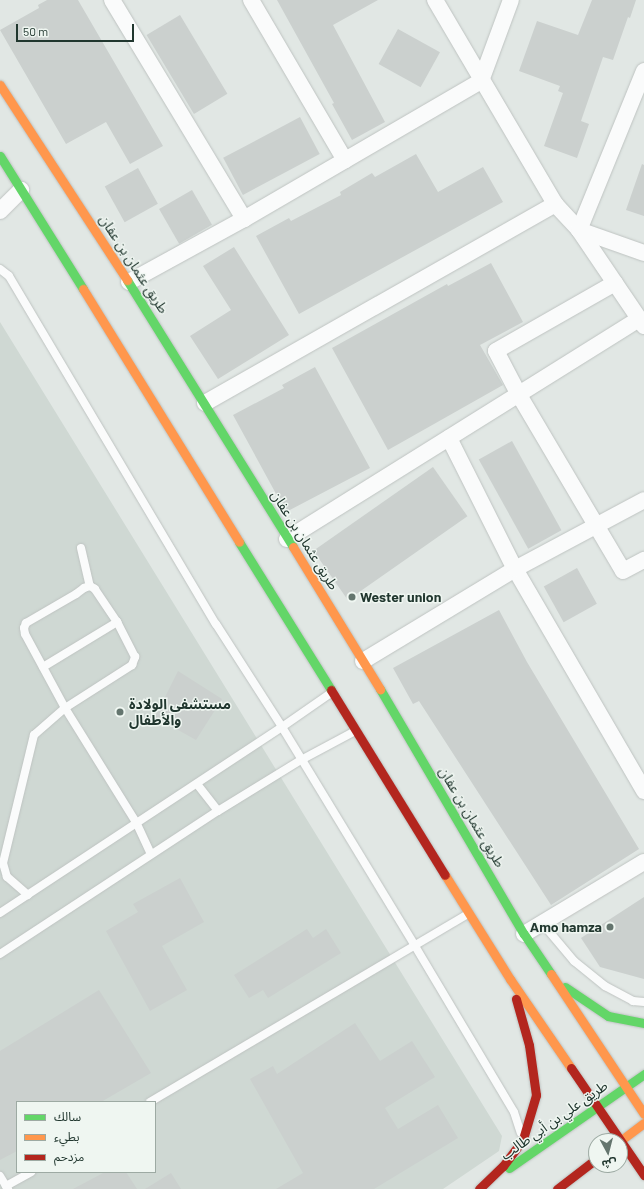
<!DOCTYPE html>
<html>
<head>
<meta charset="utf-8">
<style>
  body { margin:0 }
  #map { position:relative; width:644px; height:1189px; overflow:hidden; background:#e1e7e4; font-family:Barlow,"Noto Sans Arabic",sans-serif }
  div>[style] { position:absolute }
  .built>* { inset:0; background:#cfd8d3 }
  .building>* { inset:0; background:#cbd0ce; transform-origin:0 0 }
  .roads { filter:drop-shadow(0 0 1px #bec3c1) drop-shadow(0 0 1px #bec3c1) }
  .lane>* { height:8px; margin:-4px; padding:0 4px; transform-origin:4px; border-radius:4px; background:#fafbfb }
  .street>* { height:16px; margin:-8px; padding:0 8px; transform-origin:8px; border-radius:8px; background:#fafbfb }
  .fast>* { height:9px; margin:-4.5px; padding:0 4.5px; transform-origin:4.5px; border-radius:4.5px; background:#63d668 }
  .slow>* { height:9px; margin:-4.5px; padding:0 4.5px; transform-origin:4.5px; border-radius:4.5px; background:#ff974d }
  .jam>* { height:9px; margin:-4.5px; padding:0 4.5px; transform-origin:4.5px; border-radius:4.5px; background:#b3261e }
  .dots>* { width:11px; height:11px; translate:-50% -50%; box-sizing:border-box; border:2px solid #eff6f1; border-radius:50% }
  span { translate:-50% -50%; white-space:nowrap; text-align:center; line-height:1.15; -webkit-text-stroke:3px #eff6f1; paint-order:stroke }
  .street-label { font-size:14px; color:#21372f }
  .poi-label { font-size:14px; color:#21372f; font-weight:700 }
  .left { translate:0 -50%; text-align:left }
  .right { translate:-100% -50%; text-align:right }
  .legend { position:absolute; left:16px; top:1101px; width:140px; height:72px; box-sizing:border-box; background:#eff6f1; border:1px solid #9daaa3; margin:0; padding:5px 7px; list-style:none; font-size:12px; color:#21372f }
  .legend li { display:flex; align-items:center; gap:8px; height:20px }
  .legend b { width:20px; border:1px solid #9daaa3 }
  .north { position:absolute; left:588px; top:1133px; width:40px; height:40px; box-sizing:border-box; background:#eff6f1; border:1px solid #9daaa3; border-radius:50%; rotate:173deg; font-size:11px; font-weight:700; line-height:16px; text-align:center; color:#21372f }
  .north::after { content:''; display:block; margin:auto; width:14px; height:18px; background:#64756e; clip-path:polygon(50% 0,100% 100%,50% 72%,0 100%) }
  .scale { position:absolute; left:16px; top:24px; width:118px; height:18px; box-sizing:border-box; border:2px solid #21372f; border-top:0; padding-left:5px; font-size:12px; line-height:14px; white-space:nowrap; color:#21372f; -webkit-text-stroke:3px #eff6f1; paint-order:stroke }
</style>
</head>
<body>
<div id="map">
  <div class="built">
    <i style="clip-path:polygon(evenodd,0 322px,502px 1136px,499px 1151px,443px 1189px,0 1189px,0 322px,17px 1102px,155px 1102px,155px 1172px,17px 1172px,17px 1102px)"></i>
  </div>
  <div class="building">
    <i style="clip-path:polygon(47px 0,78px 0,163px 146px,130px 164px,106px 122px,66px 144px,0 30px,39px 8px,38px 5px)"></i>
    <i style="clip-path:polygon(277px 0,378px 0,333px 25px,385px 122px,352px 140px,332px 104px,334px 103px)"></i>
    <i style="clip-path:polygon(592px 0,636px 0,630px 18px,628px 17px,613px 60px,603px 57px,581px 121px,589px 124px,577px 158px,544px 146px,563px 93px,558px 91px,560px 86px,519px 71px,537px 21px,578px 35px)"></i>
    <i style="left:180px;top:15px;width:92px;height:39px;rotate:59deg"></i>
    <i style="left:398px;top:29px;width:48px;height:40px;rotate:29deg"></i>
    <i style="left:300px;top:117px;width:42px;height:87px;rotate:62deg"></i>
    <i style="clip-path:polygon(416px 154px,438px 192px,483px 167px,503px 202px,299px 314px,256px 236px,289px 218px,291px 221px,341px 195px,340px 192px,372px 173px,375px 177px)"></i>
    <i style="clip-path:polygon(642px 164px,644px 165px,644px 216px,626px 210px)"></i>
    <i style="left:138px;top:168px;width:41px;height:38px;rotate:61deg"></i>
    <i style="left:192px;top:190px;width:40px;height:38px;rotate:60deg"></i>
    <i style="clip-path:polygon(234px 247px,289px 335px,218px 379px,190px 336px,231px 310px,203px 266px)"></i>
    <i style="clip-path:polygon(491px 263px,523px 322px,480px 345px,503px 385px,388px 450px,332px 348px,447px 284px,448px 286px)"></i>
    <i style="clip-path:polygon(315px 367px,370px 468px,286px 512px,233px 415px,284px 388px,282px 385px)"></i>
    <i style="left:512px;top:441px;width:102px;height:38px;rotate:61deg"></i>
    <i style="left:433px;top:467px;width:60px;height:146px;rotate:55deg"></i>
    <i style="left:577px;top:568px;width:41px;height:38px;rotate:61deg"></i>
    <i style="clip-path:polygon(499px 610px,527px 662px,639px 849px,551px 905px,419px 701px,413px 704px,393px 668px)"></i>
    <i style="clip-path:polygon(178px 671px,222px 699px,196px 740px,155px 717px)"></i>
    <i style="clip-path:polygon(180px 878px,204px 922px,162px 946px,187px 990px,150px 1011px,106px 931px,138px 912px,133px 904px)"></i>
    <i style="clip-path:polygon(644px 897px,644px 979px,600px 967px,581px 938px)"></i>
    <i style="clip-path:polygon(307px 929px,313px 938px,326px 929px,341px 953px,268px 998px,263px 990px,249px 998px,234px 975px)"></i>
    <i style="clip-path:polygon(99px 990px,151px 1073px,101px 1102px,17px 1102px,17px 1151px,0 1160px,0 1051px)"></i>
    <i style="clip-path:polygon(355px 1023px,380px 1061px,412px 1041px,435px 1077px,385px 1108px,398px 1129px,438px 1105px,458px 1138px,374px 1189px,276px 1189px,303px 1173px,250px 1079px,273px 1066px,277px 1074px)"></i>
    <i style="clip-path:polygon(105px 1172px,126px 1172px,137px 1189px,73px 1189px)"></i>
    <i style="clip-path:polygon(171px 1173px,181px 1189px,145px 1189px)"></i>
  </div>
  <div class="roads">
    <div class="lane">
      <i style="left:0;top:269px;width:11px;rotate:38deg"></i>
      <i style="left:9px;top:276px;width:405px;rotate:59.3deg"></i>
      <i style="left:216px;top:624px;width:122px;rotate:57.3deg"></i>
      <i style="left:282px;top:727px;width:256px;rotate:58.7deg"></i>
      <i style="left:415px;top:946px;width:193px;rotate:59.2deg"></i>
      <i style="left:514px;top:1112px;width:22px;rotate:72deg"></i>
      <i style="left:81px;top:548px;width:39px;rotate:77deg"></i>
      <i style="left:43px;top:667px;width:87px;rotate:-31.3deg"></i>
      <i style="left:197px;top:784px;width:34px;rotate:52deg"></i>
      <i style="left:28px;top:895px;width:28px;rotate:-139deg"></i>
      <i style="left:7px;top:877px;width:15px;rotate:-106deg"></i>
      <i style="left:3px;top:863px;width:132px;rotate:-76.4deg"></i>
      <i style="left:34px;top:735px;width:41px;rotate:-41.1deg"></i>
      <i style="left:65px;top:708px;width:80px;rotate:-32.7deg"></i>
      <i style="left:132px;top:665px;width:9px;rotate:-69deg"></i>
      <i style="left:135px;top:657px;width:39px;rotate:-117deg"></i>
      <i style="left:117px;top:622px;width:40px;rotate:-124deg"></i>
      <i style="left:95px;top:589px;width:6px;rotate:-149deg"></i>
      <i style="left:90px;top:586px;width:6px;rotate:162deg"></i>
      <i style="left:84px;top:588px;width:10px;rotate:143deg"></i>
      <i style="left:76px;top:594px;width:58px;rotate:149.9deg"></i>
      <i style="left:26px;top:623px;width:5px;rotate:112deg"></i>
      <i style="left:24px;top:628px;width:6px;rotate:81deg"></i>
      <i style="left:25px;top:634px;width:84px;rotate:61.6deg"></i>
      <i style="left:65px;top:708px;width:134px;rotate:58.1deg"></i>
      <i style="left:136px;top:822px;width:35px;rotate:65deg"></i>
      <i style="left:0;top:913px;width:338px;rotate:-33.4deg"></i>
      <i style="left:282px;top:727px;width:60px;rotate:-34.8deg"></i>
      <i style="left:542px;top:923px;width:50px;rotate:49.9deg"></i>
      <i style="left:574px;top:961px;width:40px;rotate:39deg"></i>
      <i style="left:605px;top:986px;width:32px;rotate:28deg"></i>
      <i style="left:633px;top:1001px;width:11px;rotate:5deg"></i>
      <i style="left:0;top:954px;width:261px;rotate:-33.3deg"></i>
      <i style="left:218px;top:811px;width:97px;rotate:-31.6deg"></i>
      <i style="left:301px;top:760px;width:61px;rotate:-28.2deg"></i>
      <i style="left:150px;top:1102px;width:369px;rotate:-30.6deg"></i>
      <i style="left:0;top:1176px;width:12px;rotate:59deg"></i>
      <i style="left:8px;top:1189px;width:4px;rotate:-124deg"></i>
      <i style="left:6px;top:1186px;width:29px;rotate:-29deg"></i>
    </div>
    <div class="street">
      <i style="left:112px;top:0;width:256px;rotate:58.9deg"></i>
      <i style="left:251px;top:0;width:186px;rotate:59.6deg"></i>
      <i style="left:435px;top:0;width:237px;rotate:59.5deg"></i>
      <i style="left:555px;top:204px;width:35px;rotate:47deg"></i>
      <i style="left:579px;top:230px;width:116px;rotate:55.9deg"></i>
      <i style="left:644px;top:71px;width:172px;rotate:112.2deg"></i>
      <i style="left:579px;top:230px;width:69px;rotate:19.5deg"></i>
      <i style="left:0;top:211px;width:30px;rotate:-45deg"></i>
      <i style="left:129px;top:282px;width:131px;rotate:-28.7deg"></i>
      <i style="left:244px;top:219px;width:274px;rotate:-30.2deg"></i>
      <i style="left:481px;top:81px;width:86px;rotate:-69.7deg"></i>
      <i style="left:615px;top:283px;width:137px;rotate:150.3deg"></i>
      <i style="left:496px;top:351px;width:50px;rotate:62.4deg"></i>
      <i style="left:519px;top:395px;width:204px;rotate:59.4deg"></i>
      <i style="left:623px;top:571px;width:24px;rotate:-28deg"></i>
      <i style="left:205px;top:403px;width:403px;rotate:-29.6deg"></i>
      <i style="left:449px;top:438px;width:147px;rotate:63.3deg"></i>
      <i style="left:515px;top:569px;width:257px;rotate:59.8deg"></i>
      <i style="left:287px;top:539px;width:415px;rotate:-32deg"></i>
      <i style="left:363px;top:661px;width:178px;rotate:-31.2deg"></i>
      <i style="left:515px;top:569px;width:146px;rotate:-28.1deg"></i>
      <i style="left:524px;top:934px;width:140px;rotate:-31deg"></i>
    </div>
    <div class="fast">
      <i style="left:0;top:156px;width:157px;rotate:58deg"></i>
      <i style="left:127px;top:280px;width:314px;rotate:58.1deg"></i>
      <i style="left:239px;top:542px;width:174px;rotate:58.1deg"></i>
      <i style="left:380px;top:689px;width:284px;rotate:59.6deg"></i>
      <i style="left:524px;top:934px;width:48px;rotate:56deg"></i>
      <i style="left:565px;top:987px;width:52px;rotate:34deg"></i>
      <i style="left:608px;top:1016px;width:37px;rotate:11deg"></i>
      <i style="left:509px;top:1168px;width:165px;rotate:-34.8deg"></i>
    </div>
    <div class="slow">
      <i style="left:0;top:85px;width:233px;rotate:56.9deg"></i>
      <i style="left:83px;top:289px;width:297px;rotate:58.3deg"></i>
      <i style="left:293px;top:547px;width:167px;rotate:58.5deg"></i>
      <i style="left:445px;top:875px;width:123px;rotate:58deg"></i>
      <i style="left:510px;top:979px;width:108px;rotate:55.6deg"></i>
      <i style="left:551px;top:974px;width:168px;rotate:56.4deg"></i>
      <i style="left:620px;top:1141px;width:30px;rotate:-37deg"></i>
    </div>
    <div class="jam">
      <i style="left:331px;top:690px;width:217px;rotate:58.4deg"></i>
      <i style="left:571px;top:1068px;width:130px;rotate:55.7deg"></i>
      <i style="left:479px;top:1189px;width:33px;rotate:-44deg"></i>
      <i style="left:503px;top:1166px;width:34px;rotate:-53deg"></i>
      <i style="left:523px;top:1139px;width:46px;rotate:-73.5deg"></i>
      <i style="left:536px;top:1095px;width:50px;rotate:-98deg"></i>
      <i style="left:529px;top:1045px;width:48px;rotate:-105.8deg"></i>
      <i style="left:557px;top:1189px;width:49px;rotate:-37.6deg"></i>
    </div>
  </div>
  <div class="dots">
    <i style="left:352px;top:597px;background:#64756e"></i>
    <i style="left:120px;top:712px;background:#64756e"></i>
    <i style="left:610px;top:927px;background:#64756e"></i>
  </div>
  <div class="street-label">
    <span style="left:134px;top:264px;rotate:57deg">طريق عثمان بن عفان</span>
    <span style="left:305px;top:540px;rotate:58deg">طريق عثمان بن عفان</span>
    <span style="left:472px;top:817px;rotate:59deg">طريق عثمان بن عفان</span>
    <span style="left:554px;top:1120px;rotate:-35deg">طريق علي بن أبي طالب</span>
  </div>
  <div class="poi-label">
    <span class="left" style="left:360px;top:597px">Wester union</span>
    <span class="left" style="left:129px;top:712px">مستشفى الولادة<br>والأطفال</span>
    <span class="right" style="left:602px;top:927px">Amo hamza</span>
  </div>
  <ul class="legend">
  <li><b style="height:5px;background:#63d668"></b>سالك</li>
  <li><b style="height:5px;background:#ff974d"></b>بطيء</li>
  <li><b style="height:5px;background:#b3261e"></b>مزدحم</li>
  </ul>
  <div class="north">ش</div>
  <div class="scale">50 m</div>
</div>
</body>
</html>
